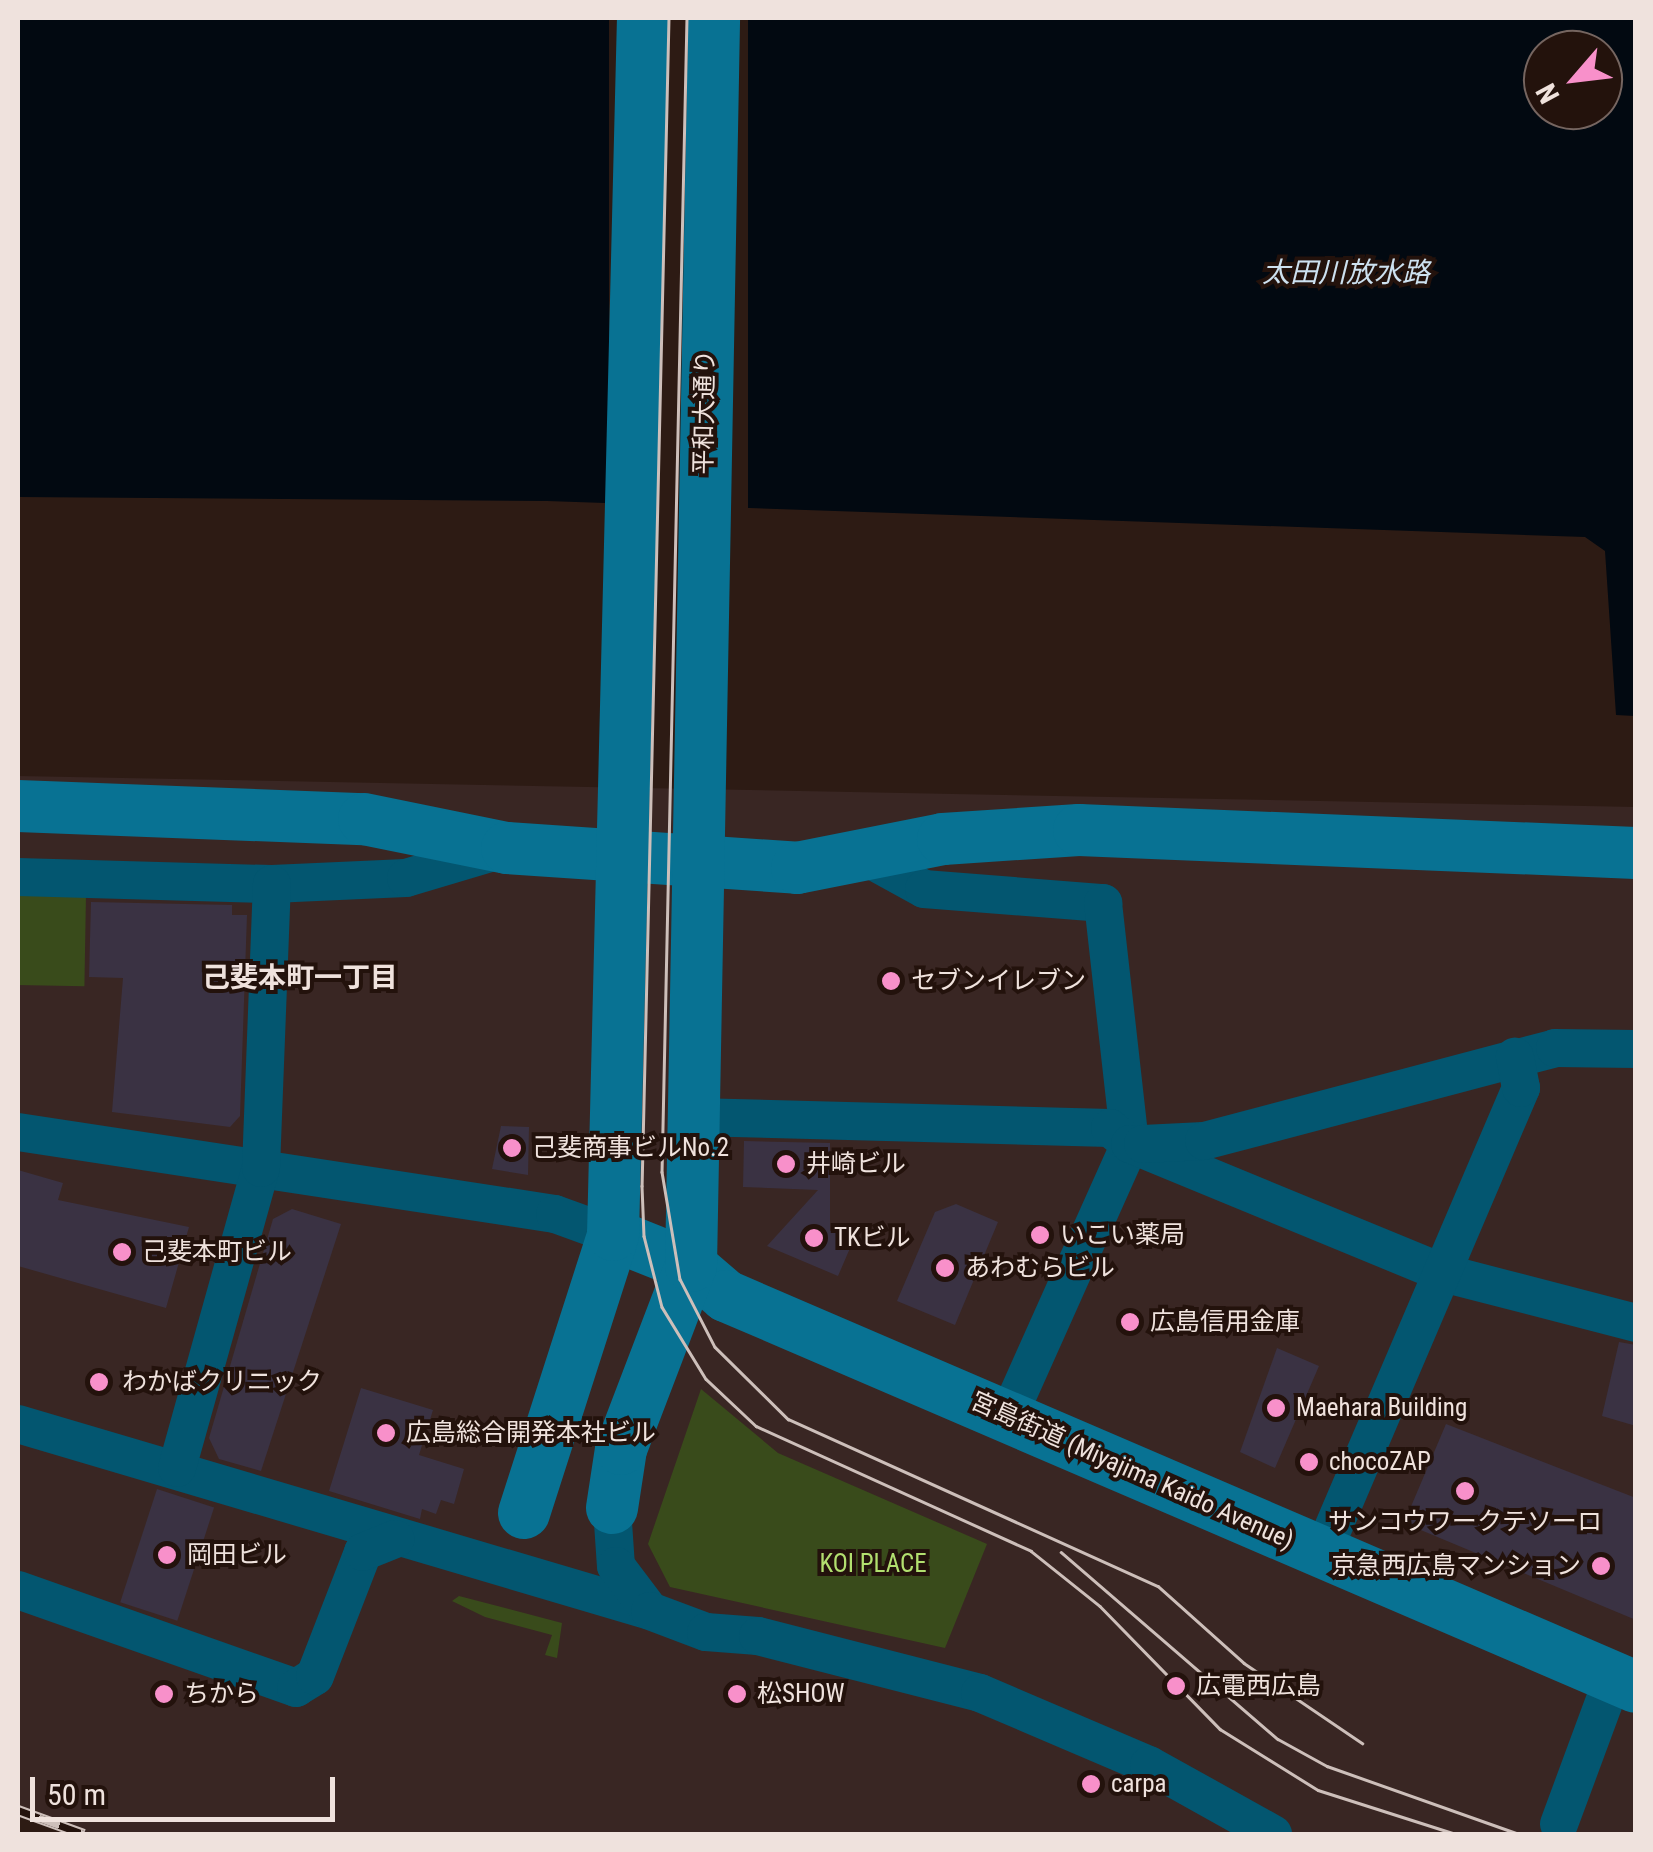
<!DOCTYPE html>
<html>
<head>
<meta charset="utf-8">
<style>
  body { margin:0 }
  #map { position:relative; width:1653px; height:1852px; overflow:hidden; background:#2d1b14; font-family:"Roboto Condensed","Noto Sans JP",sans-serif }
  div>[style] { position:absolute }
  .commercial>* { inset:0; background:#392623 }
  .green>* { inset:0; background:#394b1b; transform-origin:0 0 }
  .water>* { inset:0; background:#020911 }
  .pier>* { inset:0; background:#2d1b14; transform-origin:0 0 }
  .building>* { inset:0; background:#3a3243; transform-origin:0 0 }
  .street>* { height:38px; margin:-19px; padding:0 19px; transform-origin:19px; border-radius:19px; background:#035670 }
  .secondary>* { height:52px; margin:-26px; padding:0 26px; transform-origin:26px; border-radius:26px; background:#087293 }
  .tram>* { height:2.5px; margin:-1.25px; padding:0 1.25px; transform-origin:1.25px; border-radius:1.25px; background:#cdbfba }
  .rail>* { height:11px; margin-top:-5.5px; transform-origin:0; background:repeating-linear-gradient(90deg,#23120c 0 22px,#cdbfba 0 44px); box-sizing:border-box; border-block:2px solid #cdbfba }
  .dots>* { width:28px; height:28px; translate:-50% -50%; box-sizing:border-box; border:5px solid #23120c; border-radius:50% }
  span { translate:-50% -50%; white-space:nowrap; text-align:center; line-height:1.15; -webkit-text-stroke:8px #23120c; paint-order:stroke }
  .street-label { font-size:25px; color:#efe2dd }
  .poi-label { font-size:25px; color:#efe2dd }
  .left { translate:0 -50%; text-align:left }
  .right { translate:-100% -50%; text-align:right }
  .park-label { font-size:25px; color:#b2df6f }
  .water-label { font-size:28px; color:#cde1f0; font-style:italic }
  .neighbourhood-label { font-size:28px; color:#efe2dd; font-weight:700 }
  .frame { position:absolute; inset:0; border:20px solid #efe2dd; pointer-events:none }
  .north { position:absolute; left:1523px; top:30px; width:100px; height:100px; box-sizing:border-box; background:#23120c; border:2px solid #756560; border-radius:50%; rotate:242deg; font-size:28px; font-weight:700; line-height:40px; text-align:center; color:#efe2dd }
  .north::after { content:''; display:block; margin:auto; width:35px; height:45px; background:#f890ca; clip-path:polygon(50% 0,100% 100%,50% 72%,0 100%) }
  .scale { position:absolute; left:30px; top:1777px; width:305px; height:45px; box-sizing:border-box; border:5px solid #efe2dd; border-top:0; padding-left:12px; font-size:30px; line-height:35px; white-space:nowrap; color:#efe2dd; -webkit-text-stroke:8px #23120c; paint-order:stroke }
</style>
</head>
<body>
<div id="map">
  <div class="commercial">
    <i style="clip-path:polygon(18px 776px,1635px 807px,1635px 1834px,81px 1834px,18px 1810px)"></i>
  </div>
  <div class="green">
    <i style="left:18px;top:894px;width:68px;height:91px;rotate:1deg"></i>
    <i style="clip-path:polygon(701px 1389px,778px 1453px,987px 1544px,945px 1648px,670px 1587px,648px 1544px)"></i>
    <i style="clip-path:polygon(459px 1596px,562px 1623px,557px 1658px,545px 1655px,552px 1635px,485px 1617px,452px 1601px)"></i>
  </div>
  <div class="water">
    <i style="clip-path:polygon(evenodd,18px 18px,1635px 18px,1635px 716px,1616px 715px,1605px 551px,1585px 537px,547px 501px,18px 497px,18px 18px,1543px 50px,1603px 50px,1603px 110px,1543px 110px,1543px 50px)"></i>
  </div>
  <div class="pier">
    <i style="left:609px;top:18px;width:139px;height:490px"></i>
  </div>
  <div class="building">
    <i style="clip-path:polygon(91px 902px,232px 905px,232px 915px,247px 915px,240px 1116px,230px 1127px,112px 1112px,123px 978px,89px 977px)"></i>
    <i style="clip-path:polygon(501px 1126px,529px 1127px,528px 1175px,492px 1169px)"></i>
    <i style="clip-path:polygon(744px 1141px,830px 1143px,830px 1231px,860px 1225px,838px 1276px,767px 1246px,818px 1190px,743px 1187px)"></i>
    <i style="clip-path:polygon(18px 1170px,63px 1183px,58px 1200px,189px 1227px,166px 1308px,18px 1266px)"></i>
    <i style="clip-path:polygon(956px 1204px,998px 1222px,955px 1325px,897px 1301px,935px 1212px)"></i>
    <i style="clip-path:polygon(292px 1209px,341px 1224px,261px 1471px,219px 1459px,209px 1438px,273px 1219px)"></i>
    <i style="clip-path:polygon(1619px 1342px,1636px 1345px,1636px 1426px,1602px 1416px)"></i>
    <i style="clip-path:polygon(1277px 1348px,1319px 1366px,1275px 1468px,1240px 1452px)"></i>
    <i style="clip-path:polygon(361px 1388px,433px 1410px,419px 1455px,464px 1469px,454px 1504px,441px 1500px,436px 1514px,422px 1509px,420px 1519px,329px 1491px)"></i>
    <i style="clip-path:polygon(1446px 1424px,1636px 1498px,1636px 1620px,1404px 1523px)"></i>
    <i style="left:157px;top:1489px;width:60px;height:119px;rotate:18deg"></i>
  </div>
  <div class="street">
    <i style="left:866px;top:857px;width:66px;rotate:28.9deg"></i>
    <i style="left:924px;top:889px;width:180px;rotate:4.5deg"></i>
    <i style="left:1103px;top:903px;width:243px;rotate:83.6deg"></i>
    <i style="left:1130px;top:1144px;width:299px;rotate:114.1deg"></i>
    <i style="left:18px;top:877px;width:254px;rotate:1.6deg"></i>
    <i style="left:272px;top:884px;width:134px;rotate:-2.6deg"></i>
    <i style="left:406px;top:878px;width:98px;rotate:-16.6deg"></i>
    <i style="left:694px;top:1117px;width:416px;rotate:1.5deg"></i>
    <i style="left:1110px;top:1128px;width:26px;rotate:39deg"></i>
    <i style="left:1130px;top:1144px;width:339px;rotate:22.4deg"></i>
    <i style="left:1443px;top:1273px;width:199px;rotate:14.5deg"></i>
    <i style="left:18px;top:1132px;width:543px;rotate:8.68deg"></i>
    <i style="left:555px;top:1214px;width:62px;rotate:19.9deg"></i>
    <i style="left:1143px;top:1144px;width:61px;rotate:-2.8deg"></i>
    <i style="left:1204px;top:1141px;width:363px;rotate:-14.8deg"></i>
    <i style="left:1555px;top:1048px;width:81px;rotate:0.7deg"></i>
    <i style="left:18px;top:1424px;width:656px;rotate:16.47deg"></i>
    <i style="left:177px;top:1468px;width:312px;rotate:-74.4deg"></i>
    <i style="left:261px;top:1168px;width:284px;rotate:-87.8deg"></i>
    <i style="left:612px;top:1508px;width:58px;rotate:86.1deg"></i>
    <i style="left:616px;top:1566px;width:56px;rotate:52.9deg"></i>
    <i style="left:650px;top:1611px;width:60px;rotate:20.6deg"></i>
    <i style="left:706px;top:1632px;width:52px;rotate:4.4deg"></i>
    <i style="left:758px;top:1636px;width:229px;rotate:14.4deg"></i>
    <i style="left:980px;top:1693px;width:184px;rotate:23.1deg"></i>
    <i style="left:1149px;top:1765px;width:142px;rotate:29.1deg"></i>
    <i style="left:1322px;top:1554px;width:507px;rotate:-66.88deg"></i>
    <i style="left:1521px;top:1088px;width:32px;rotate:-101deg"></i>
    <i style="left:18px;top:1590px;width:295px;rotate:19.4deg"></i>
    <i style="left:296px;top:1688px;width:22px;rotate:-32deg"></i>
    <i style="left:315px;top:1676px;width:133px;rotate:-68.8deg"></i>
    <i style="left:363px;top:1552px;width:35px;rotate:-22deg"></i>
    <i style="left:1559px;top:1824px;width:156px;rotate:-69.7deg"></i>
  </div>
  <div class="secondary">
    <i style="left:18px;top:806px;width:346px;rotate:2.2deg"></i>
    <i style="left:364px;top:819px;width:146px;rotate:11.5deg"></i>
    <i style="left:507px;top:848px;width:291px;rotate:3.9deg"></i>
    <i style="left:797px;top:868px;width:149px;rotate:-11.2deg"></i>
    <i style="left:943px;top:839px;width:136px;rotate:-3.8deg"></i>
    <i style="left:1079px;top:830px;width:557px;rotate:2.36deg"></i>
    <i style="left:613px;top:1235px;width:84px;rotate:21.7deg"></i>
    <i style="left:691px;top:1266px;width:46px;rotate:40.6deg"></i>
    <i style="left:726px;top:1296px;width:990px;rotate:23.25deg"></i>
    <i style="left:612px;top:1508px;width:60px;rotate:-81.3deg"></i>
    <i style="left:621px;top:1449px;width:196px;rotate:-69.1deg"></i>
    <i style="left:691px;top:1266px;width:1248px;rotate:-88.94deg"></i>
    <i style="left:524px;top:1513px;width:292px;rotate:-72.2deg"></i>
    <i style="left:613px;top:1235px;width:1217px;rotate:-88.59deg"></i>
  </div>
  <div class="tram">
    <i style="left:669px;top:18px;width:1168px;rotate:91.32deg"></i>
    <i style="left:642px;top:1186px;width:50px;rotate:87.7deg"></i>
    <i style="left:644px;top:1236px;width:73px;rotate:75.8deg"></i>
    <i style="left:662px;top:1307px;width:84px;rotate:58.6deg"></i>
    <i style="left:706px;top:1379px;width:69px;rotate:43.2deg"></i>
    <i style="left:756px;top:1426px;width:302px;rotate:24.4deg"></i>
    <i style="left:1031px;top:1551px;width:88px;rotate:38.6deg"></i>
    <i style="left:1100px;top:1606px;width:172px;rotate:45.7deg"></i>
    <i style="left:1220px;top:1729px;width:115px;rotate:31.9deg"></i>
    <i style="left:1318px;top:1790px;width:145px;rotate:17.7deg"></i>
    <i style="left:687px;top:18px;width:1154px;rotate:91.24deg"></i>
    <i style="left:662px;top:1172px;width:109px;rotate:80.5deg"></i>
    <i style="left:680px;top:1279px;width:76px;rotate:62.8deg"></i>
    <i style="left:715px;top:1347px;width:103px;rotate:44.6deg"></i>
    <i style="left:788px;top:1419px;width:406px;rotate:24.3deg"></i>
    <i style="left:1158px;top:1586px;width:115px;rotate:41.8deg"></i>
    <i style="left:1244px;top:1663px;width:143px;rotate:34.1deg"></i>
    <i style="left:1061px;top:1552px;width:286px;rotate:40.8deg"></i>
    <i style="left:1278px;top:1739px;width:56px;rotate:28.9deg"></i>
    <i style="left:1327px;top:1766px;width:204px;rotate:19.5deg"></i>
  </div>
  <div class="rail">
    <i style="left:18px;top:1810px;width:70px;rotate:20deg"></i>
  </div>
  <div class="dots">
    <i style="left:891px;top:981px;background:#f890ca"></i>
    <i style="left:512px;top:1148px;background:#f890ca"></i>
    <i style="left:786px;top:1164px;background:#f890ca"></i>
    <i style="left:1040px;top:1235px;background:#f890ca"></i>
    <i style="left:814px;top:1238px;background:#f890ca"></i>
    <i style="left:122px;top:1252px;background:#f890ca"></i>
    <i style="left:945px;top:1268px;background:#f890ca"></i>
    <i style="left:1130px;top:1322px;background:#f890ca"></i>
    <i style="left:99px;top:1382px;background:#f890ca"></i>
    <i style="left:1276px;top:1408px;background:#f890ca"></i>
    <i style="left:386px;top:1433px;background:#f890ca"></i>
    <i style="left:1309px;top:1462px;background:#f890ca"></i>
    <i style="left:1465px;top:1491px;background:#f890ca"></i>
    <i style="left:167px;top:1555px;background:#f890ca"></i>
    <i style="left:1601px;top:1566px;background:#f890ca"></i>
    <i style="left:1176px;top:1686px;background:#f890ca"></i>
    <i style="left:164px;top:1694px;background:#f890ca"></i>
    <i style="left:737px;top:1694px;background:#f890ca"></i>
    <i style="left:1091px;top:1784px;background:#f890ca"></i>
  </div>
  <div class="street-label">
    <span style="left:705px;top:412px;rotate:-89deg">平和大通り</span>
    <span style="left:1132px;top:1471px;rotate:24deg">宮島街道 (Miyajima Kaido Avenue)</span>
  </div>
  <div class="poi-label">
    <span class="left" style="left:911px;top:981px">セブンイレブン</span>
    <span class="left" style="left:532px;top:1148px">己斐商事ビルNo.2</span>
    <span class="left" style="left:806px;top:1164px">井崎ビル</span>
    <span class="left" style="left:1060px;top:1235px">いこい薬局</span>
    <span class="left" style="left:834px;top:1238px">TKビル</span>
    <span class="left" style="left:142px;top:1252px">己斐本町ビル</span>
    <span class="left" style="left:965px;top:1268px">あわむらビル</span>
    <span class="left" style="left:1150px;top:1322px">広島信用金庫</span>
    <span class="left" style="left:122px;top:1382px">わかばクリニック</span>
    <span class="left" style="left:1296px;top:1408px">Maehara Building</span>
    <span class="left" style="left:406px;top:1433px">広島総合開発本社ビル</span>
    <span class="left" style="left:1329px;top:1462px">chocoZAP</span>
    <span style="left:1465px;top:1522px">サンコウワークテソーロ</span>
    <span class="left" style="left:187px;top:1555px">岡田ビル</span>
    <span class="right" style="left:1581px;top:1566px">京急西広島マンション</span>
    <span class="left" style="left:1196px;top:1686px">広電西広島</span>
    <span class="left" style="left:184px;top:1694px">ちから</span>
    <span class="left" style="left:757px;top:1694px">松SHOW</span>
    <span class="left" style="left:1111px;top:1784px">carpa</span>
  </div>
  <div class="park-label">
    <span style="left:873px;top:1564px">KOI PLACE</span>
  </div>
  <div class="water-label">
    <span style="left:1346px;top:273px">太田川放水路</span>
  </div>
  <div class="neighbourhood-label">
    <span style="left:300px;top:978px">己斐本町一丁目</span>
  </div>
  <div class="frame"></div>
  <div class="north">N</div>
  <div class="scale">50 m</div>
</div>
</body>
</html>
